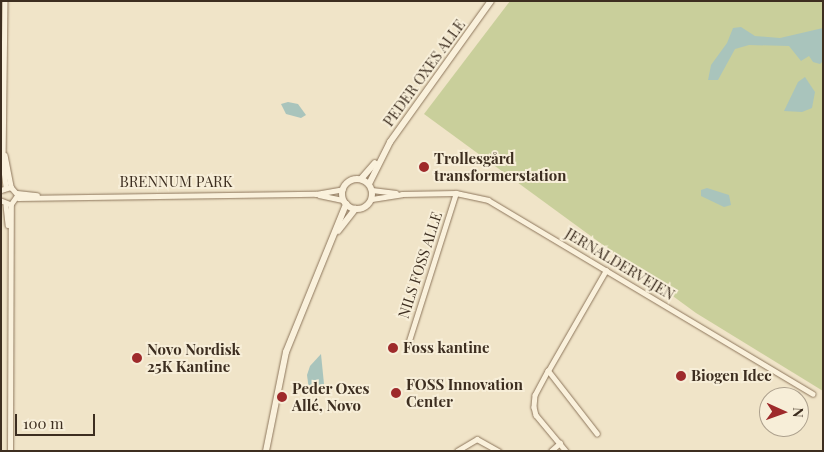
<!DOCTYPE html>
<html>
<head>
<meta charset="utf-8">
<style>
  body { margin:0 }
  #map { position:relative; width:824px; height:452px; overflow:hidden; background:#f0e4c8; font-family:"Playfair Display",serif }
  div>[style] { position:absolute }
  .green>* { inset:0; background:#c9cf9b }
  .water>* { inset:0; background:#a9c4bc }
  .roads { filter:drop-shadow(0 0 1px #8d765c) drop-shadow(0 0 1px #8d765c) }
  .street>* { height:4.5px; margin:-2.25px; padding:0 2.25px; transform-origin:2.25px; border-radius:2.25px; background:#faf1dc }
  .secondary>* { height:6px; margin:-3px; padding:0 3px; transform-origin:3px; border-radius:3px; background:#faf1dc }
  .secondary>.ring { margin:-3px; padding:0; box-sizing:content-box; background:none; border:6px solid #faf1dc; border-radius:50% }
  .dots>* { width:14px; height:14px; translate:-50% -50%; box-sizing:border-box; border:2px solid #f7eed8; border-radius:50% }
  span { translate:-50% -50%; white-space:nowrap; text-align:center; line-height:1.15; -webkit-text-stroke:4px #f7eed8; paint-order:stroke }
  .street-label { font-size:15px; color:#3d2e20 }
  .poi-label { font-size:15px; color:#3d2e20; font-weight:700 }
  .left { translate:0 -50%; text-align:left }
  .frame { position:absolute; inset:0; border:2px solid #3d2e20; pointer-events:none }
  .north { position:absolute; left:759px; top:387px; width:50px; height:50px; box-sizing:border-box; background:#f7eed8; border:1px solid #ada18e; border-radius:50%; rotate:92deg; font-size:14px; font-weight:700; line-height:20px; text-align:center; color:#3d2e20 }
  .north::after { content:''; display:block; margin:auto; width:18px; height:22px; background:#9e2a2b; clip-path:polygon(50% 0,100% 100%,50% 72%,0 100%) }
  .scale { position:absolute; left:15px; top:414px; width:80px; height:22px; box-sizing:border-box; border:2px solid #3d2e20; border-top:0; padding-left:6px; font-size:15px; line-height:18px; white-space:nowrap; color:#3d2e20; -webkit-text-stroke:4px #f7eed8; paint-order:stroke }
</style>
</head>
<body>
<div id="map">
  <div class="green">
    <i style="clip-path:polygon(510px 1px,823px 1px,823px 391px,696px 313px,424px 114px)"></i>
  </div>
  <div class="water">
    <i style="clip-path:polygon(741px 27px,755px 36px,780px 38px,823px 28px,823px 61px,820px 64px,813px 62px,809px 56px,801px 61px,789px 46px,749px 45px,735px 49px,718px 80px,708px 80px,711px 65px,727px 43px,733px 28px)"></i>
    <i style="clip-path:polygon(805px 77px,815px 92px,812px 108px,802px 112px,784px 111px,798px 82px)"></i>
    <i style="clip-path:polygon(288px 102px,298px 104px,306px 115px,301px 118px,286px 114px,281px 104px)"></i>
    <i style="clip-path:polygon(707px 188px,729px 195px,731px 205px,724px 207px,701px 196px,701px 190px)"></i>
    <i style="clip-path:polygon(321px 354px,324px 384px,313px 394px,309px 390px,307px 375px,310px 366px)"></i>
  </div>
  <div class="roads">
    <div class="street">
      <i style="left:5px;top:1px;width:161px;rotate:90.7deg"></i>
      <i style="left:3px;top:162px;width:25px;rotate:83deg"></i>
      <i style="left:5px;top:155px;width:33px;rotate:79deg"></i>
      <i style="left:1px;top:190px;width:10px;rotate:-17deg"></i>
      <i style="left:11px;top:187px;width:11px;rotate:49deg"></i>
      <i style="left:18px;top:195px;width:12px;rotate:125deg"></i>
      <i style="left:11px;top:205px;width:11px;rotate:-158deg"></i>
      <i style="left:372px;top:190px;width:24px;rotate:7deg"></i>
      <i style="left:17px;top:193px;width:20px;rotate:6deg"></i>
      <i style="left:319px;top:195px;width:25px;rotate:12deg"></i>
      <i style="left:18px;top:198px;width:298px;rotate:-0.8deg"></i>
      <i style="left:316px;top:194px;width:27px;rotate:-10deg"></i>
      <i style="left:372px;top:199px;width:30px;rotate:-9deg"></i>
      <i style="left:402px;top:194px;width:54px;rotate:-1.1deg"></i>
      <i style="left:456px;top:193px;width:33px;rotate:12deg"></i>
      <i style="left:488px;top:200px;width:378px;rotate:30.8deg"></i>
      <i style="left:6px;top:205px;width:20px;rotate:84deg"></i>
      <i style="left:408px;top:344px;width:158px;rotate:-72.4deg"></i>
      <i style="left:548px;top:371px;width:27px;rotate:118deg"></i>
      <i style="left:535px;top:395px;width:12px;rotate:95deg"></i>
      <i style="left:534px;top:407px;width:8px;rotate:76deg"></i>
      <i style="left:536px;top:415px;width:47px;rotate:50.2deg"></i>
      <i style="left:597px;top:434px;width:80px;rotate:-127.9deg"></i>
      <i style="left:548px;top:371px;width:116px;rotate:-60.1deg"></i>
      <i style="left:10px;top:451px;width:246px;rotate:-89.8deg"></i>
      <i style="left:457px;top:451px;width:23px;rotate:-31deg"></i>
      <i style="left:477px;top:439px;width:25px;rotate:29deg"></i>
      <i style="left:551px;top:451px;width:12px;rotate:-42deg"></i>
    </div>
    <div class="secondary">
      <i class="ring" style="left:342px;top:179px;width:24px;height:24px"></i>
      <i style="left:361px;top:179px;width:21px;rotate:-49deg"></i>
      <i style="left:369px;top:184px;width:47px;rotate:-63.4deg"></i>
      <i style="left:390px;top:142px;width:173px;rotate:-54.4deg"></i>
      <i style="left:338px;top:231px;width:28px;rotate:-52deg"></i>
      <i style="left:266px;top:451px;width:101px;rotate:-78.6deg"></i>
      <i style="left:286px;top:352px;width:160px;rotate:-67.9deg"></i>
    </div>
  </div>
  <div class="dots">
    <i style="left:424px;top:167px;background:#9e2a2b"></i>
    <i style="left:393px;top:348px;background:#9e2a2b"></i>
    <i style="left:137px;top:358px;background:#9e2a2b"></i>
    <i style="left:681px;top:376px;background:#9e2a2b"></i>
    <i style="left:396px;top:393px;background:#9e2a2b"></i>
    <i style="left:282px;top:397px;background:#9e2a2b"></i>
  </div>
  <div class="street-label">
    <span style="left:424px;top:73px;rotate:-54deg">PEDER OXES ALLE</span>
    <span style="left:176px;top:182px">BRENNUM PARK</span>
    <span style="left:620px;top:264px;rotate:31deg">JERNALDERVEJEN</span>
    <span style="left:420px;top:265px;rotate:-72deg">NILS FOSS ALLE</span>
  </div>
  <div class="poi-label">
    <span class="left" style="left:434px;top:167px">Trollesgård<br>transformerstation</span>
    <span class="left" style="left:403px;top:348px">Foss kantine</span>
    <span class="left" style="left:147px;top:358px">Novo Nordisk<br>25K Kantine</span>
    <span class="left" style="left:691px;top:376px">Biogen Idec</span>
    <span class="left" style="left:406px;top:393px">FOSS Innovation<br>Center</span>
    <span class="left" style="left:292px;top:397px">Peder Oxes<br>Allé, Novo</span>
  </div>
  <div class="frame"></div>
  <div class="north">N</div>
  <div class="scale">100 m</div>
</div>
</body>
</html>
